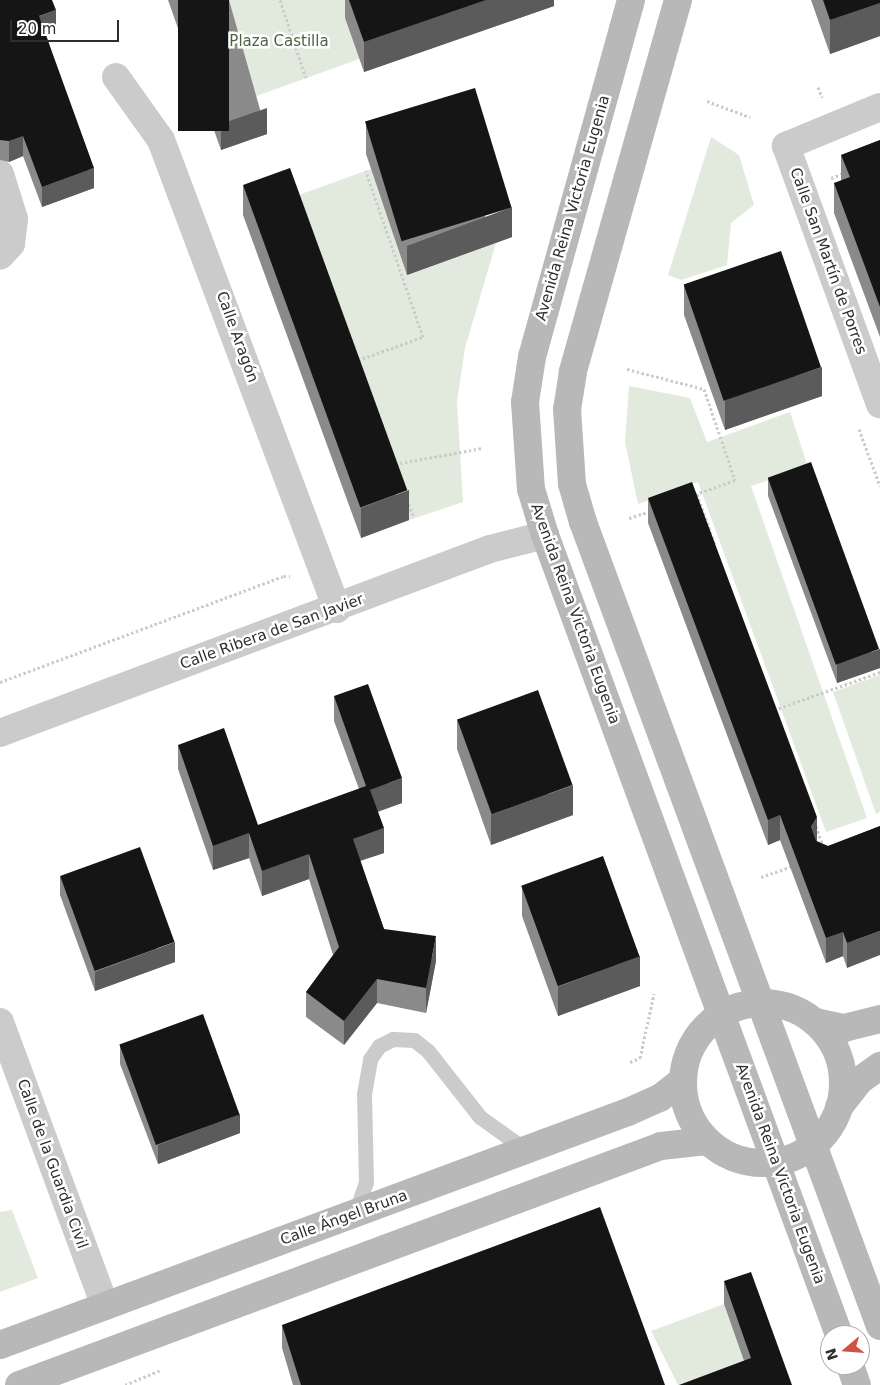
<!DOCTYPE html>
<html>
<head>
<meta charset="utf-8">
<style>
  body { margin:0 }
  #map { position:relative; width:880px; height:1385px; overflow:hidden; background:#fff; font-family:"DejaVu Sans",sans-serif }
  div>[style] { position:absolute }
  .green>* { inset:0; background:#e2eade }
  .path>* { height:3px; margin-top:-1.5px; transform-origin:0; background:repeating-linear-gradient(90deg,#cbcbcb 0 2.5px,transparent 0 5px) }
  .lane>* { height:15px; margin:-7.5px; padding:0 7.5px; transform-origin:7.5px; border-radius:7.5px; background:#cbcbcb }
  .street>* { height:28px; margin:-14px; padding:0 14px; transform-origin:14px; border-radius:14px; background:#cbcbcb }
  .secondary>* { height:28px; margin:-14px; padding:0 14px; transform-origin:14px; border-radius:14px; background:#b8b8b8 }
  .secondary>.ring { margin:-14px; padding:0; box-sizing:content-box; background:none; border:28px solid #b8b8b8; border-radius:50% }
  .wall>* { inset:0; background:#8a8a8a }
  .shaded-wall>* { inset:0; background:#5b5b5b }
  .building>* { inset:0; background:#151515; transform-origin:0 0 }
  span { translate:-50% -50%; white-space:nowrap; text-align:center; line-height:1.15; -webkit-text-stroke:5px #fff; paint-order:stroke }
  .park-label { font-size:15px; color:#4c6541 }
  .street-label { font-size:15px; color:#2e2e2e }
  .north { position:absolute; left:820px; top:1325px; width:50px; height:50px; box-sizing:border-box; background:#fff; border:1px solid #ababab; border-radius:50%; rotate:252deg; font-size:14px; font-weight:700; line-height:20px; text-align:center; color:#2e2e2e }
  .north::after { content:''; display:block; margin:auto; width:18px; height:22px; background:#d05146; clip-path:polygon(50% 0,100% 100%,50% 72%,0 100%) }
  .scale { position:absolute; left:10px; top:20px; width:109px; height:22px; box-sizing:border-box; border:2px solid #2e2e2e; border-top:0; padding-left:6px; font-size:15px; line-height:18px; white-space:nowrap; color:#2e2e2e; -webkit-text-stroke:4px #fff; paint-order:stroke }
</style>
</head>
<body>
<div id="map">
  <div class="green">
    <i style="clip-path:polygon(220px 0,396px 0,345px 18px,359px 59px,254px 97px)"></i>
    <i style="clip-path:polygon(711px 137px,739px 155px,754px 205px,731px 223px,727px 265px,681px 280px,668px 275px)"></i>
    <i style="clip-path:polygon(371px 169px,381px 198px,423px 223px,393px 233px,407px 275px,496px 243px,465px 348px,457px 402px,463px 502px,409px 520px,290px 198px)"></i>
    <i style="clip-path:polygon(629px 386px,690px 398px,707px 442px,790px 412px,808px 467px,751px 486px,867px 818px,826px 832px,698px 482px,638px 504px,625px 442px)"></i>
    <i style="clip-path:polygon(880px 675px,880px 812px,876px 814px,833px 692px)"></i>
    <i style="clip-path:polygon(12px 1210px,38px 1278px,0 1292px,0 1212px)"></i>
    <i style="clip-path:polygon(724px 1304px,751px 1381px,740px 1385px,678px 1385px,651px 1331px)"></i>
  </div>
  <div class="path">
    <i style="left:280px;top:0;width:82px;rotate:71.6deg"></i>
    <i style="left:818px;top:87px;width:11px;rotate:68deg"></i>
    <i style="left:707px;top:101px;width:46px;rotate:20.4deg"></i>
    <i style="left:831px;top:178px;width:14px;rotate:-21deg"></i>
    <i style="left:358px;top:360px;width:69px;rotate:-19.5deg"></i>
    <i style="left:423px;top:337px;width:176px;rotate:-109deg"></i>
    <i style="left:627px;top:369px;width:80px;rotate:14.6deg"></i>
    <i style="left:704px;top:389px;width:96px;rotate:71.2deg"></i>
    <i style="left:735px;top:480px;width:41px;rotate:160.3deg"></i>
    <i style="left:859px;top:429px;width:61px;rotate:69.8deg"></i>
    <i style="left:395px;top:464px;width:89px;rotate:-10.3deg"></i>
    <i style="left:697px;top:494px;width:54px;rotate:70.6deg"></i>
    <i style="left:407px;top:499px;width:20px;rotate:70deg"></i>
    <i style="left:629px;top:518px;width:22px;rotate:-18deg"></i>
    <i style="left:0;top:682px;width:303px;rotate:-20.5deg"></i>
    <i style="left:284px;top:576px;width:6px"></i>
    <i style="left:774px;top:710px;width:113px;rotate:-19.7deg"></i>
    <i style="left:816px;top:826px;width:21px;rotate:71deg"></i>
    <i style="left:761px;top:877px;width:34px;rotate:-19deg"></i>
    <i style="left:630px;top:1062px;width:11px;rotate:-22deg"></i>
    <i style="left:640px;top:1058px;width:66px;rotate:-77.7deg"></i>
    <i style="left:125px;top:1385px;width:39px;rotate:-23deg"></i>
  </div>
  <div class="lane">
    <i style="left:355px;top:1214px;width:34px;rotate:-71deg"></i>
    <i style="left:366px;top:1182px;width:88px;rotate:-91.3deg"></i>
    <i style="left:364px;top:1094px;width:36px;rotate:-80deg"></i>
    <i style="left:370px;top:1059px;width:16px;rotate:-55deg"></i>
    <i style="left:379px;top:1046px;width:16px;rotate:-27deg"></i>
    <i style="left:393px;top:1039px;width:21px;rotate:3deg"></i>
    <i style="left:414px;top:1040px;width:18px;rotate:38deg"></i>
    <i style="left:428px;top:1051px;width:84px;rotate:51.8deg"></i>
    <i style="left:480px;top:1117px;width:57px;rotate:35.7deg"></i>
  </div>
  <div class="street">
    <i style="left:116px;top:77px;width:77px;rotate:54.5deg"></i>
    <i style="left:161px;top:140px;width:501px;rotate:69.43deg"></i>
    <i style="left:880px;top:107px;width:102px;rotate:157.5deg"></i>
    <i style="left:786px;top:146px;width:275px;rotate:70deg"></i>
    <i style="left:0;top:174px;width:47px;rotate:72.7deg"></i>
    <i style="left:14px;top:219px;width:25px;rotate:97deg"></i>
    <i style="left:11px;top:244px;width:16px;rotate:133deg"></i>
    <i style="left:0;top:733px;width:523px;rotate:-20.58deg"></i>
    <i style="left:490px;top:549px;width:57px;rotate:-14.3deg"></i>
    <i style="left:0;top:1022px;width:303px;rotate:69.7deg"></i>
  </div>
  <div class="secondary">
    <i style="left:631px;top:0;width:370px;rotate:105.5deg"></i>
    <i style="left:532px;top:357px;width:46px;rotate:98.8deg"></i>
    <i style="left:525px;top:402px;width:87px;rotate:86.1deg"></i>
    <i style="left:531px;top:489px;width:48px;rotate:73.1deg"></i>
    <i style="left:545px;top:535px;width:852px;rotate:69.82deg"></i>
    <i style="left:678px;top:0;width:387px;rotate:105.8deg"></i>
    <i style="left:573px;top:372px;width:37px;rotate:99deg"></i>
    <i style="left:567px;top:409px;width:75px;rotate:86.2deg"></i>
    <i style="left:572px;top:484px;width:40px;rotate:74deg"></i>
    <i style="left:583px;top:522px;width:857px;rotate:69.73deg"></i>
    <i class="ring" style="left:683px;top:1003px;width:132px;height:132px"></i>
    <i style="left:815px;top:1022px;width:30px;rotate:12deg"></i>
    <i style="left:844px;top:1028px;width:37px;rotate:-14deg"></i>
    <i style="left:839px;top:1107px;width:33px;rotate:-52deg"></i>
    <i style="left:859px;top:1081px;width:26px;rotate:-36deg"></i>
    <i style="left:0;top:1345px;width:670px;rotate:-20.36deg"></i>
    <i style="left:628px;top:1112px;width:35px;rotate:-24deg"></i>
    <i style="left:660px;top:1098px;width:28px;rotate:-38deg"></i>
    <i style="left:850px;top:1365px;width:21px;rotate:71deg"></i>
    <i style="left:19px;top:1385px;width:685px;rotate:-20.42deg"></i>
    <i style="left:661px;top:1146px;width:46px;rotate:-6.2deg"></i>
  </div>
  <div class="wall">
    <i style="clip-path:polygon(0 0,56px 31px,46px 34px,94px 188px,42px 207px,23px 156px,9px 162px,0 160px)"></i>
    <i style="clip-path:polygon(168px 0,229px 0,267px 134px,221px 150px)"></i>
    <i style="clip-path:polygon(345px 0,554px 0,554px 6px,364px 72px,345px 18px)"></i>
    <i style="clip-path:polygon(811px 0,880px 0,880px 36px,830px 54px)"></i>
    <i style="clip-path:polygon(366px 125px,512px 237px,407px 275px,366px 154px)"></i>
    <i style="clip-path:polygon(880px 140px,880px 337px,834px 213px,834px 183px,841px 181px,841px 155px)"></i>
    <i style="clip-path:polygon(243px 185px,409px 520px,361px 538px,243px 215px)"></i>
    <i style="clip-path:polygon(684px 285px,822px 396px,725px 430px,684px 315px)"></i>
    <i style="clip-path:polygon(768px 477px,880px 668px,837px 683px,768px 496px)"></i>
    <i style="clip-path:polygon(648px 498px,817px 841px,828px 846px,880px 826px,847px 968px,843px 956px,826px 963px,780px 840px,768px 845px,648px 523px)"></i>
    <i style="clip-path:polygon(334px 696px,402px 803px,378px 812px,384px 853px,360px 861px,384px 929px,436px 961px,426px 1013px,377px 1003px,344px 1045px,306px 1017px,306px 992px,333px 955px,309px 879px,262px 896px,249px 858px,213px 870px,178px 769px,178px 745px,258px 825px,359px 789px,334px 721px)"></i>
    <i style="clip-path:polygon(457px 719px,573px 815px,491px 845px,457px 749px)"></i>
    <i style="clip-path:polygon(60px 876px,175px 962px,95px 991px,60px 895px)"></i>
    <i style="clip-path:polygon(522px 887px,640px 986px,558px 1016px,522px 916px)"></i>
    <i style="clip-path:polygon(120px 1045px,240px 1133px,158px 1164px,120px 1064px)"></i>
    <i style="clip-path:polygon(724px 1281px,792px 1385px,744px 1361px,724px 1304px)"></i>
    <i style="clip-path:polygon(282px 1325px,665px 1385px,293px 1385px,282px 1348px)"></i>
  </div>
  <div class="shaded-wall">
    <i style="clip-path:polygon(486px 0,554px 0,554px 6px,364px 72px,364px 42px)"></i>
    <i style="clip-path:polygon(880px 3px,880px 36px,830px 54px,830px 20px)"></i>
    <i style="clip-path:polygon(56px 10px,56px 31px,39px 37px,39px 16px)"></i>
    <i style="clip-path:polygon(267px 108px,267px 134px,221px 150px,221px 124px)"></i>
    <i style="clip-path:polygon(23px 136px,23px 156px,9px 162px,9px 141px)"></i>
    <i style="clip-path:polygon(94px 168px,94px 188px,42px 207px,42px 187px)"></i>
    <i style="clip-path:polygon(512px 207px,512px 237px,407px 275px,407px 246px)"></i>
    <i style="clip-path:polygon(822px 367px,822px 396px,725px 430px,725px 400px)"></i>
    <i style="clip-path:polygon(409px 490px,409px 520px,361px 538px,361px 508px)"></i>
    <i style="clip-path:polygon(880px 649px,880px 668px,837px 683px,837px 664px)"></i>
    <i style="clip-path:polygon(402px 778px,402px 803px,370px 814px,370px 790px)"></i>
    <i style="clip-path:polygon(573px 785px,573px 815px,491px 845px,491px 815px)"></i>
    <i style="clip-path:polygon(780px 815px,780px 840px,768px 845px,768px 820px)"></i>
    <i style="clip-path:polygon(817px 817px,817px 842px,811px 852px,811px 827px)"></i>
    <i style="clip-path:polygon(384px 828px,384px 853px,353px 863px,353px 839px)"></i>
    <i style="clip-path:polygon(249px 833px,249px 858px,213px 870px,213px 846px)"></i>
    <i style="clip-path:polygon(309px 854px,309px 879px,262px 896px,262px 871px)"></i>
    <i style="clip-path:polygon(880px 931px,880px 955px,847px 968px,847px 943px)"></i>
    <i style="clip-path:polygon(843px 932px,843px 956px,826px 963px,826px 938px)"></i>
    <i style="clip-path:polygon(436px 936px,436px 961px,426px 1013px,426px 988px)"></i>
    <i style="clip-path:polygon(175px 942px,175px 962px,95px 991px,95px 972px)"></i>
    <i style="clip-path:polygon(640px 956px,640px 986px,558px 1016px,558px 987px)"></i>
    <i style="clip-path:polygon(377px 979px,377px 1003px,344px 1045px,344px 1021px)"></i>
    <i style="clip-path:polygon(240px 1114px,240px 1133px,158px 1164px,158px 1145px)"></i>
  </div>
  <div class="building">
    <i style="clip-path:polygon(0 0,52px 0,56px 10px,39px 16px,94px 168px,42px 187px,23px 136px,9px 141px,0 140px)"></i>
    <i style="left:178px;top:0;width:51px;height:131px"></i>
    <i style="clip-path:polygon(349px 0,486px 0,364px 42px)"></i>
    <i style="clip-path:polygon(823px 0,880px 0,880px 3px,830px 20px)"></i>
    <i style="left:475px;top:88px;width:125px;height:115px;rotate:73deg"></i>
    <i style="clip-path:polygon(880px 140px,880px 307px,834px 183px,850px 177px,841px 155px)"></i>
    <i style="left:290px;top:168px;width:343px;height:50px;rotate:70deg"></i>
    <i style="left:781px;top:251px;width:123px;height:103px;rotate:71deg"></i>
    <i style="left:811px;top:462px;width:199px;height:46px;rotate:70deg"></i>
    <i style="clip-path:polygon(692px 482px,817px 817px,811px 827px,816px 841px,828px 846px,880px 826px,880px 931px,847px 943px,843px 932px,826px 938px,780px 815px,768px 820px,648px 498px)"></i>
    <i style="clip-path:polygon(368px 684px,402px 778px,370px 790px,384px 828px,353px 839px,384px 929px,436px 936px,426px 988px,377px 979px,344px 1021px,306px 992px,339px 947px,309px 854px,262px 871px,249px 833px,213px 846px,178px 745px,224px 728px,258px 825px,366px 786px,334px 696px)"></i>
    <i style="left:538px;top:690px;width:101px;height:86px;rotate:70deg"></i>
    <i style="left:140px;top:847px;width:101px;height:85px;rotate:70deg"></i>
    <i style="left:603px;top:856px;width:107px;height:87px;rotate:70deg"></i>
    <i style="left:203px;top:1014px;width:107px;height:89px;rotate:70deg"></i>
    <i style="clip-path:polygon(600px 1207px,665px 1385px,301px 1385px,282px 1325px)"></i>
    <i style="clip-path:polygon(751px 1272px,792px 1385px,679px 1385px,751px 1358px,724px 1281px)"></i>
  </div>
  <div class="park-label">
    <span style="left:279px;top:42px">Plaza Castilla</span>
  </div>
  <div class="street-label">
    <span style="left:573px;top:208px;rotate:-74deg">Avenida Reina Victoria Eugenia</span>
    <span style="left:828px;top:261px;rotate:70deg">Calle San Martín de Porres</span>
    <span style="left:237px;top:337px;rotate:70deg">Calle Aragón</span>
    <span style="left:575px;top:614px;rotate:70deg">Avenida Reina Victoria Eugenia</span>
    <span style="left:272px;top:632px;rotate:-20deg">Calle Ribera de San Javier</span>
    <span style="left:52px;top:1164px;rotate:70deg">Calle de la Guardia Civil</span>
    <span style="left:780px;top:1174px;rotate:70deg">Avenida Reina Victoria Eugenia</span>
    <span style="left:344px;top:1218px;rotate:-20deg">Calle Ángel Bruna</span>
  </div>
  <div class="north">N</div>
  <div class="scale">20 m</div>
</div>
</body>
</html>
